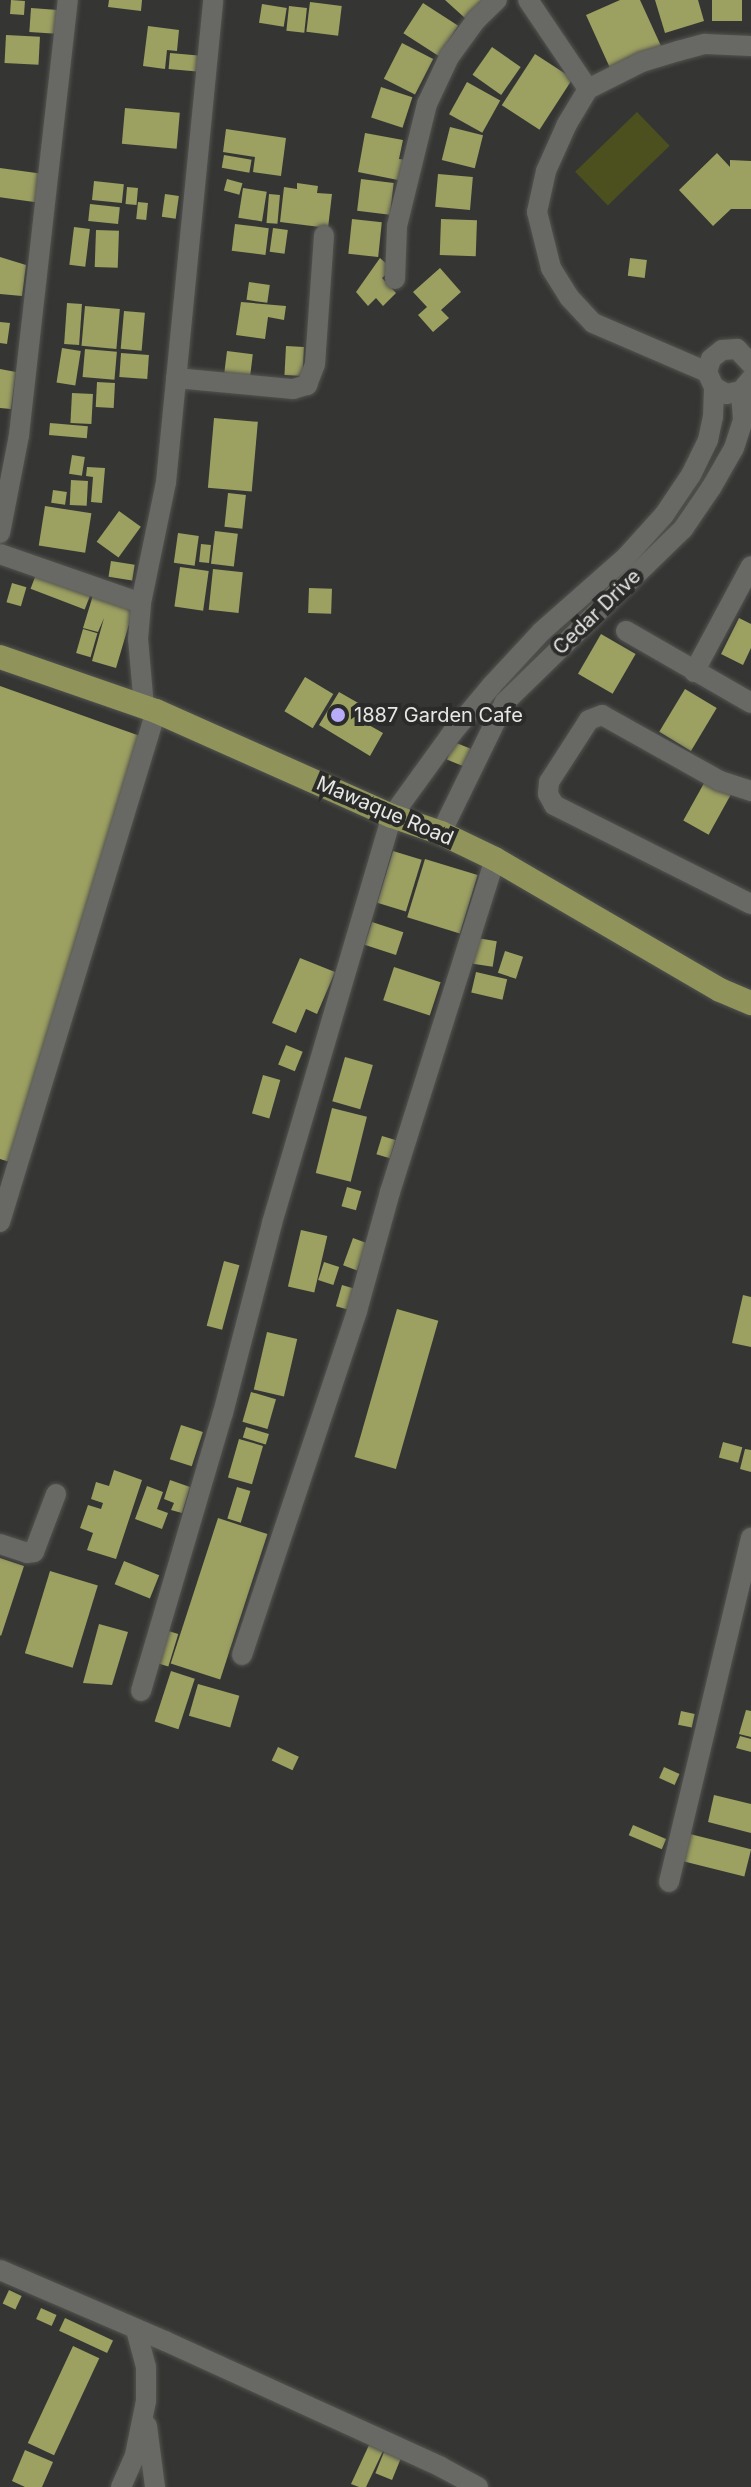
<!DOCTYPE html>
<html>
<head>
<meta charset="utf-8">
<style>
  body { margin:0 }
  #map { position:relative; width:751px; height:2487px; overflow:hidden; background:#353633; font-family:Inter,sans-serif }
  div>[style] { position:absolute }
  .green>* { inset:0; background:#4c4f1e; transform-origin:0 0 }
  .building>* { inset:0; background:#9ca061; transform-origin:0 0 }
  .roads { filter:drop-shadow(0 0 2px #52524f) drop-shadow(0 0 2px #52524f) }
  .minor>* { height:20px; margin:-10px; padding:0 10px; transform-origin:10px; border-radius:10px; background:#686965 }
  .major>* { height:24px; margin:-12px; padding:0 12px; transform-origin:12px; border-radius:12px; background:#90945b }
  .dots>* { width:22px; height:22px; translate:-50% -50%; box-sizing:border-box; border:4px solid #2b2c29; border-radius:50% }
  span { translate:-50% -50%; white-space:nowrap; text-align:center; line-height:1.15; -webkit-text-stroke:8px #2b2c29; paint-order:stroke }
  .street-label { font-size:20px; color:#e7e8e5 }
  .poi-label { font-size:20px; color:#e7e8e5 }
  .left { translate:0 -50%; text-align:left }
</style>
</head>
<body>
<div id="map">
  <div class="green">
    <i style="left:637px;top:112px;width:47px;height:86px;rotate:46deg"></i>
  </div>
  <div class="building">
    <i style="left:11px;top:0;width:14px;height:14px;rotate:4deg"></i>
    <i style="clip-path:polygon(109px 0,142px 0,141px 11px,108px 7px)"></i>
    <i style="clip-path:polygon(445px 0,483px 0,466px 19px)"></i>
    <i style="clip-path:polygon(620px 0,640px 0,661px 46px,610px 68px,586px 15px)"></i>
    <i style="clip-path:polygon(655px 0,698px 0,704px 21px,665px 33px)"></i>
    <i style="left:712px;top:0;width:30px;height:21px"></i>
    <i style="left:310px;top:2px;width:32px;height:30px;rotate:7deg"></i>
    <i style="left:423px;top:3px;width:42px;height:36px;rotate:33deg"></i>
    <i style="left:262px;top:4px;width:25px;height:19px;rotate:9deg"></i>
    <i style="left:289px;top:6px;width:18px;height:25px;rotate:6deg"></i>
    <i style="left:31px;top:8px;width:27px;height:24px;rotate:4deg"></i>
    <i style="clip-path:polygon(148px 26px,179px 30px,177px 51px,167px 50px,165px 69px,143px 66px)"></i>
    <i style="left:6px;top:35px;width:34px;height:28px;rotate:3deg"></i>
    <i style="left:402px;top:43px;width:35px;height:40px;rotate:27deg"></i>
    <i style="left:492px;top:47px;width:35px;height:34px;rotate:35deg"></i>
    <i style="left:170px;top:53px;width:34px;height:16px;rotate:5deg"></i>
    <i style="left:535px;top:54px;width:45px;height:61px;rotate:33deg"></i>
    <i style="left:467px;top:82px;width:38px;height:37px;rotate:29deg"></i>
    <i style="left:381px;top:87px;width:33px;height:32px;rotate:18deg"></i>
    <i style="left:125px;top:108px;width:55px;height:36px;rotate:5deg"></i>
    <i style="left:450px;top:127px;width:34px;height:34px;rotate:14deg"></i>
    <i style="clip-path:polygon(226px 129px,286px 138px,281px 176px,253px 172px,255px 157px,223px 152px)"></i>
    <i style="clip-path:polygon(365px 133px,403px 140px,399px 159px,407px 160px,403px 181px,358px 172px)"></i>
    <i style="clip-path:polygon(717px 153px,730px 167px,730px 160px,751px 161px,751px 209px,731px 209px,713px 226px,679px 190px)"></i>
    <i style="left:224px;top:155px;width:28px;height:13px;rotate:10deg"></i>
    <i style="left:0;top:168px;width:44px;height:29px;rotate:8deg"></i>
    <i style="left:438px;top:174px;width:35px;height:33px;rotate:5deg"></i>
    <i style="left:227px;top:179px;width:16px;height:12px;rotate:15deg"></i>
    <i style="left:361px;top:179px;width:33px;height:32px;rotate:7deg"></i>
    <i style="left:94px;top:181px;width:30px;height:19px;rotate:6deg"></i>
    <i style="clip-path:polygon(297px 183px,318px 186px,317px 193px,332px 194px,328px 228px,280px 222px,284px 187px,297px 189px)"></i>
    <i style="left:127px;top:187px;width:11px;height:17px;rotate:5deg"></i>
    <i style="left:243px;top:188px;width:24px;height:30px;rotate:9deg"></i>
    <i style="left:165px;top:194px;width:14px;height:23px;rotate:8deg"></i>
    <i style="left:269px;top:194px;width:11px;height:29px;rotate:5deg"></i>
    <i style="left:138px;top:202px;width:10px;height:17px;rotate:6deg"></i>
    <i style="left:90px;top:204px;width:30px;height:17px;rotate:6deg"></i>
    <i style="left:352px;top:219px;width:30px;height:35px;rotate:6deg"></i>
    <i style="left:441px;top:219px;width:36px;height:36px;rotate:2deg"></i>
    <i style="left:235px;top:224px;width:34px;height:27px;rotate:7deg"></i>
    <i style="left:74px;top:227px;width:16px;height:38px;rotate:7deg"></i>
    <i style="left:273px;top:228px;width:15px;height:24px;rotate:8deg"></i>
    <i style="left:96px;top:230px;width:23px;height:37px;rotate:2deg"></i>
    <i style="clip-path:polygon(0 257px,26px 265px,22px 296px,0 294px)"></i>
    <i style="clip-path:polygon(380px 258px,392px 269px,382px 278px,396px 293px,383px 306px,376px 298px,368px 306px,356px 292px)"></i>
    <i style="left:630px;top:258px;width:17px;height:18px;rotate:7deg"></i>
    <i style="clip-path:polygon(440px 268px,461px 292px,441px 310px,449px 318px,433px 332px,418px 315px,427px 307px,413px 292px)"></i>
    <i style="left:249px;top:282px;width:21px;height:18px;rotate:8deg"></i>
    <i style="clip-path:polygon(241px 302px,286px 306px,284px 320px,268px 317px,265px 339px,236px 335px)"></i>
    <i style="left:67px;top:303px;width:15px;height:41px;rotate:4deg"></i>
    <i style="left:85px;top:306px;width:35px;height:40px;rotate:5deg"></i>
    <i style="left:124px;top:311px;width:21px;height:38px;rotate:5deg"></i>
    <i style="clip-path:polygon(0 322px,10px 323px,7px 344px,0 343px)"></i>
    <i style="left:286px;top:346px;width:18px;height:29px;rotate:3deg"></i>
    <i style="left:62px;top:348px;width:19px;height:35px;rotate:9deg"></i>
    <i style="left:85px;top:349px;width:32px;height:28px;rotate:5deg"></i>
    <i style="left:227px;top:351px;width:26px;height:28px;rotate:7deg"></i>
    <i style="left:121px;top:353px;width:28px;height:24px;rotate:4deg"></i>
    <i style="clip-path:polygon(0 369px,16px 372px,11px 409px,0 408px)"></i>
    <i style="left:97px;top:382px;width:18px;height:25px;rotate:3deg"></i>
    <i style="left:72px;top:393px;width:21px;height:30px;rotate:3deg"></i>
    <i style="left:214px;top:418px;width:44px;height:70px;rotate:5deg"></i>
    <i style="left:50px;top:423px;width:38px;height:12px;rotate:5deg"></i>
    <i style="left:72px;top:455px;width:13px;height:19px;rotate:9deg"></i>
    <i style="clip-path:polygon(87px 467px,105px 468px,102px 503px,91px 502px,93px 477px,86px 476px)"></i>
    <i style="left:71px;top:480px;width:17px;height:25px;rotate:3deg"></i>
    <i style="left:53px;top:490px;width:14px;height:13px;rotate:8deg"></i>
    <i style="left:228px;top:493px;width:18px;height:34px;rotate:6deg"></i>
    <i style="left:45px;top:506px;width:47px;height:40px;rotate:9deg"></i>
    <i style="left:119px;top:511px;width:27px;height:38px;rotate:36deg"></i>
    <i style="left:215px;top:531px;width:23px;height:33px;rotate:7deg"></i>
    <i style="left:178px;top:533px;width:21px;height:30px;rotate:8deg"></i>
    <i style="left:201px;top:544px;width:10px;height:18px;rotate:6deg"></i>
    <i style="left:111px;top:561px;width:24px;height:16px;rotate:9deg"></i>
    <i style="left:180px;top:567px;width:29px;height:40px;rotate:8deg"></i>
    <i style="left:213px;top:569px;width:30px;height:41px;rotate:6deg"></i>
    <i style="left:37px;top:572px;width:58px;height:18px;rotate:21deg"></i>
    <i style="left:12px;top:583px;width:15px;height:20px;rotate:16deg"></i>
    <i style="left:309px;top:588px;width:23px;height:25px;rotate:2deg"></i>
    <i style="clip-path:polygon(94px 592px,135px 604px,116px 668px,92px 661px,104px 618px,98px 632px,83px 628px)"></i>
    <i style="clip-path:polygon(739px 618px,751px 624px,751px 648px,743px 665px,721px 654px)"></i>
    <i style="left:83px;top:629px;width:15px;height:25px;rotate:16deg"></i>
    <i style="left:601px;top:634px;width:40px;height:46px;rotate:30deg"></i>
    <i style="left:305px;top:677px;width:33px;height:40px;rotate:31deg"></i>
    <i style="clip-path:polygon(0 686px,140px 736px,13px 1163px,0 1159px)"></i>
    <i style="left:685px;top:689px;width:37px;height:50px;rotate:31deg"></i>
    <i style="clip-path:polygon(339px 692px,367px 708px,360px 720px,383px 733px,370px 756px,319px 725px)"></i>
    <i style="left:454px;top:742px;width:18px;height:19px;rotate:22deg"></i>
    <i style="left:708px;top:776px;width:29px;height:51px;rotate:29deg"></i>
    <i style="left:393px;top:851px;width:30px;height:54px;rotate:17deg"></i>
    <i style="left:425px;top:859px;width:55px;height:61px;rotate:17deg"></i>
    <i style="left:372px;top:922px;width:33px;height:24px;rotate:18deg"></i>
    <i style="left:477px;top:938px;width:20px;height:26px;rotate:9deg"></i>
    <i style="left:505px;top:951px;width:19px;height:23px;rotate:18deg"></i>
    <i style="clip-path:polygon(300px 958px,335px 972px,317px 1014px,306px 1009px,296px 1033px,272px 1023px)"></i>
    <i style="left:394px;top:967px;width:49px;height:35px;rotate:18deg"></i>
    <i style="left:476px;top:972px;width:32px;height:21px;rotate:13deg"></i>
    <i style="left:286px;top:1045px;width:18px;height:21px;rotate:22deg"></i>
    <i style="left:345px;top:1057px;width:29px;height:46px;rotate:16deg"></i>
    <i style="left:263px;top:1075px;width:18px;height:40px;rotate:16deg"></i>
    <i style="left:332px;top:1108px;width:36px;height:67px;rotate:14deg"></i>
    <i style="left:382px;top:1136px;width:14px;height:19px;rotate:17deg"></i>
    <i style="left:347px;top:1187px;width:15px;height:20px;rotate:16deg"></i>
    <i style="left:301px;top:1230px;width:27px;height:58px;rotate:13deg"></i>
    <i style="left:353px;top:1238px;width:15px;height:29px;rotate:20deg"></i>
    <i style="left:224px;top:1261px;width:16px;height:67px;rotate:15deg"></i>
    <i style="left:324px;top:1262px;width:16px;height:19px;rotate:18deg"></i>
    <i style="left:342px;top:1285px;width:15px;height:22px;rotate:16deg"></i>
    <i style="clip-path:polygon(743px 1295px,751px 1297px,751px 1347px,732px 1343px)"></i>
    <i style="left:397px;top:1309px;width:43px;height:154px;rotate:16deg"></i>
    <i style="left:267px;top:1332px;width:31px;height:59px;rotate:13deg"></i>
    <i style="left:251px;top:1392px;width:26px;height:31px;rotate:16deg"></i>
    <i style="left:181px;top:1425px;width:23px;height:36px;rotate:18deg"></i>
    <i style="left:246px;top:1427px;width:24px;height:11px;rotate:17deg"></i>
    <i style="left:239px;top:1439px;width:25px;height:40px;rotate:16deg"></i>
    <i style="left:723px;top:1442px;width:20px;height:16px;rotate:15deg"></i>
    <i style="clip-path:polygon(745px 1449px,751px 1450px,751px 1472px,740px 1469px)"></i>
    <i style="clip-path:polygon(114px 1470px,142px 1480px,116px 1559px,87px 1550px,93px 1533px,80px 1528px,88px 1505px,101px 1509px,103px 1503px,91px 1499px,96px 1482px,109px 1486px)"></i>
    <i style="clip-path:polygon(170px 1480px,190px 1487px,182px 1513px,171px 1510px,174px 1503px,164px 1499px)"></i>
    <i style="clip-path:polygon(147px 1486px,163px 1492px,157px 1509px,168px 1513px,162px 1529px,135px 1519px)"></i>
    <i style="left:237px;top:1487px;width:14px;height:33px;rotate:17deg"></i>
    <i style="left:218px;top:1518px;width:52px;height:153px;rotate:18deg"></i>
    <i style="clip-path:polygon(0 1558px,24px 1566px,1px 1636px,0 1635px)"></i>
    <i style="left:124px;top:1561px;width:38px;height:25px;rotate:22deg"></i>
    <i style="left:50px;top:1571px;width:50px;height:86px;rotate:17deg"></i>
    <i style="clip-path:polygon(99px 1624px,128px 1632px,112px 1685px,83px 1683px)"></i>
    <i style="left:162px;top:1629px;width:17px;height:34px;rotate:17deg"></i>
    <i style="left:171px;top:1671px;width:25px;height:53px;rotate:18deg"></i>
    <i style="left:198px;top:1684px;width:43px;height:33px;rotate:16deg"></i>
    <i style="clip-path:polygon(746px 1710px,751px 1711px,751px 1737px,739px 1734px)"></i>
    <i style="left:681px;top:1711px;width:14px;height:14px;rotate:12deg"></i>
    <i style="clip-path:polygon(740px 1736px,751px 1739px,751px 1752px,736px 1748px)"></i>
    <i style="left:278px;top:1747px;width:23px;height:15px;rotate:25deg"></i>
    <i style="left:664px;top:1767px;width:17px;height:12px;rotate:24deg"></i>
    <i style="clip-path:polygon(714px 1795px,751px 1804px,751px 1833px,708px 1822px)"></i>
    <i style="left:633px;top:1825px;width:36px;height:11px;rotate:23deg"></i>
    <i style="left:690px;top:1834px;width:63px;height:28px;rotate:14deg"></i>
    <i style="left:9px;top:2290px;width:14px;height:15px;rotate:25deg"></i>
    <i style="left:41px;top:2308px;width:17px;height:12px;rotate:24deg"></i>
    <i style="left:65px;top:2318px;width:53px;height:14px;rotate:25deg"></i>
    <i style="left:73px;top:2346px;width:29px;height:107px;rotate:25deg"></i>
    <i style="clip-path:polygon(369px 2445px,383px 2451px,366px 2487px,359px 2487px,351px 2484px)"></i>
    <i style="clip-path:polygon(25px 2450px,53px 2462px,42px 2487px,25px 2487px,12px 2481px)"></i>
    <i style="left:384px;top:2452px;width:18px;height:23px;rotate:22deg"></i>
  </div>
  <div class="roads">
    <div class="minor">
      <i style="left:528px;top:0;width:107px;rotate:56deg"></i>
      <i style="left:395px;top:279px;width:53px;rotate:-87.8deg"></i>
      <i style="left:397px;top:226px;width:126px;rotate:-76.2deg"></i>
      <i style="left:427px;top:104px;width:52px;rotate:-64.9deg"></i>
      <i style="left:449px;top:57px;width:46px;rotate:-53.9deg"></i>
      <i style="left:476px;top:20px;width:29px;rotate:-44deg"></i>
      <i style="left:751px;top:364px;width:21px;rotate:-133deg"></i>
      <i style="left:737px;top:349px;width:15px;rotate:176deg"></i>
      <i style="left:722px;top:350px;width:14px;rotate:141deg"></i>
      <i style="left:711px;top:359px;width:14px;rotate:107deg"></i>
      <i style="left:707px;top:372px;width:17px;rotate:65deg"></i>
      <i style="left:714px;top:387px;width:14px;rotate:30deg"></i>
      <i style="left:726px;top:394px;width:15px;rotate:-11deg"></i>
      <i style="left:741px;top:391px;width:16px;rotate:-50deg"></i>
      <i style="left:707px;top:372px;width:124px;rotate:-156.7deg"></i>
      <i style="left:593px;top:323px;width:35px;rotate:-133deg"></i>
      <i style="left:569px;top:297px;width:34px;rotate:-122deg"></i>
      <i style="left:551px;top:268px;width:58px;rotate:-104deg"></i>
      <i style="left:537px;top:212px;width:42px;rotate:-77.6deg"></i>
      <i style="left:546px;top:171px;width:51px;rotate:-65.9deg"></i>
      <i style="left:567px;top:124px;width:41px;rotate:-59deg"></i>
      <i style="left:588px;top:89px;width:60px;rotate:-26.6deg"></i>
      <i style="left:642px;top:62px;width:38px;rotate:-17deg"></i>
      <i style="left:678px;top:51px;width:28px;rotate:-15deg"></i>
      <i style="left:705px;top:44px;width:46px;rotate:2.5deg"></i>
      <i style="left:176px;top:378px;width:118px;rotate:5.4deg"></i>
      <i style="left:293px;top:389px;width:15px;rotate:-16deg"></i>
      <i style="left:307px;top:385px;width:22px;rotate:-69deg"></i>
      <i style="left:315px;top:364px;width:129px;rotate:-86deg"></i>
      <i style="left:0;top:533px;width:100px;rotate:-79deg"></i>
      <i style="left:19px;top:435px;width:438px;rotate:-83.6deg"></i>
      <i style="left:0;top:554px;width:149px;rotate:19.2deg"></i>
      <i style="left:626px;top:631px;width:144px;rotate:29.9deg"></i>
      <i style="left:694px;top:672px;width:120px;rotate:-61.7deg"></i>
      <i style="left:144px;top:707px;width:68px;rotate:-95deg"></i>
      <i style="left:138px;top:639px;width:36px;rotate:-85deg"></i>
      <i style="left:141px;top:603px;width:124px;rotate:-78.3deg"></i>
      <i style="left:166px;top:482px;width:484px;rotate:-84.4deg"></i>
      <i style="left:751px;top:791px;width:33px;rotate:-162deg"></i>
      <i style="left:720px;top:781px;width:135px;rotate:-150.8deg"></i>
      <i style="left:602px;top:715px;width:14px;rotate:159deg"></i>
      <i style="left:589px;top:720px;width:74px;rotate:122.8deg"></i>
      <i style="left:549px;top:782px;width:12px;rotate:95deg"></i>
      <i style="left:548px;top:794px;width:13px;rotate:61deg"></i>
      <i style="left:554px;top:805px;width:220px;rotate:26.7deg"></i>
      <i style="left:441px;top:833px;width:146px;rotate:-64deg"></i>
      <i style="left:505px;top:702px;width:248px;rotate:-44.2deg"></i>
      <i style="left:683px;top:529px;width:50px;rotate:-55.7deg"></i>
      <i style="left:711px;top:488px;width:46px;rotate:-60.1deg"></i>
      <i style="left:734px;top:448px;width:29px;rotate:-72deg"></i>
      <i style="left:743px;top:420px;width:29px;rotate:-94deg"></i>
      <i style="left:0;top:1222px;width:534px;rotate:-73.02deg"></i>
      <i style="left:0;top:1544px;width:28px;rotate:18deg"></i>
      <i style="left:27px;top:1553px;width:7px;rotate:-8deg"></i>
      <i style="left:34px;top:1552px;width:62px;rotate:-69.2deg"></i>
      <i style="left:242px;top:1655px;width:363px;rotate:-71.5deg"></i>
      <i style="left:357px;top:1311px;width:123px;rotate:-74.5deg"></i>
      <i style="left:390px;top:1192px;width:349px;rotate:-72.5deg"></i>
      <i style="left:141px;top:1691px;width:290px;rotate:-73.6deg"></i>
      <i style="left:223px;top:1413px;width:196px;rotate:-75.5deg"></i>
      <i style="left:272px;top:1223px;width:424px;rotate:-73.6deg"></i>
      <i style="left:392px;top:816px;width:102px;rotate:-54.1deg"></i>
      <i style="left:452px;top:733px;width:62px;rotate:-50.2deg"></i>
      <i style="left:492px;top:685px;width:72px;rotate:-47.2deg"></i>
      <i style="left:541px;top:632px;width:113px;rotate:-41.4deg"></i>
      <i style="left:626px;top:557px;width:57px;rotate:-47.9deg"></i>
      <i style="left:664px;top:515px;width:48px;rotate:-56deg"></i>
      <i style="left:691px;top:475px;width:39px;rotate:-64deg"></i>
      <i style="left:708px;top:440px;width:24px;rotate:-78deg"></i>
      <i style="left:713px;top:417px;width:30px;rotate:-88deg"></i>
      <i style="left:669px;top:1882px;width:354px;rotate:-76.6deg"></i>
      <i style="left:0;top:2270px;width:180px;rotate:23.3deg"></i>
      <i style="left:165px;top:2341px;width:303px;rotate:24.5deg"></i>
      <i style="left:441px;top:2467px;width:42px;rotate:28.4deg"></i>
      <i style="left:147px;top:2426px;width:62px;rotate:82.5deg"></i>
      <i style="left:121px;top:2487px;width:35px;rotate:-66deg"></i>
      <i style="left:135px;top:2455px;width:55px;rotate:-78.5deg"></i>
      <i style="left:146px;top:2401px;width:34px;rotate:-90deg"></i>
      <i style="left:146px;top:2367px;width:39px;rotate:-105deg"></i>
    </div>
    <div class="major">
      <i style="left:0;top:657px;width:165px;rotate:19.1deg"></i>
      <i style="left:156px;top:711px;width:258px;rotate:24deg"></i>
      <i style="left:392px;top:816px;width:52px;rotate:19.1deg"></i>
      <i style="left:441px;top:833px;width:60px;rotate:25.7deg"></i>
      <i style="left:495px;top:859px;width:260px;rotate:30.2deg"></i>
      <i style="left:720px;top:990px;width:34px;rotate:23deg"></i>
    </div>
  </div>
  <div class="dots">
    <i style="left:338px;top:715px;background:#b8abf7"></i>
  </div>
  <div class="street-label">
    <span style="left:597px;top:612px;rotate:-44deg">Cedar Drive</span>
    <span style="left:385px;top:811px;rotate:23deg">Mawaque Road</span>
  </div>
  <div class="poi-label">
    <span class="left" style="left:354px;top:715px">1887 Garden Cafe</span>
  </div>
</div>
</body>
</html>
